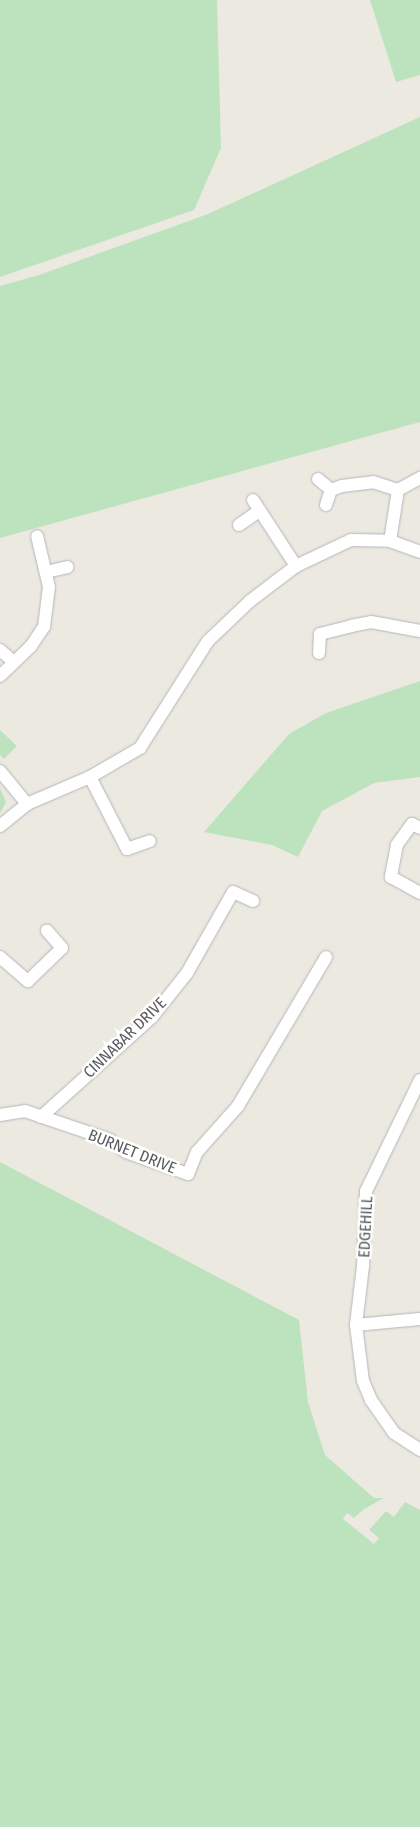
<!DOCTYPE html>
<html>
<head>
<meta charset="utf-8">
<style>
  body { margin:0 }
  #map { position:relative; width:420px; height:1827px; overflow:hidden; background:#ece9e0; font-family:"Fira Sans Condensed",sans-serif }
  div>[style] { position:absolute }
  .green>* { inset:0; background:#bde3be }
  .roads { filter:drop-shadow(0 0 1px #b3b6bb) drop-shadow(0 0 1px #b3b6bb) }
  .minor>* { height:12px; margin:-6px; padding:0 6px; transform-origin:6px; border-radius:6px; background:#fff }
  span { translate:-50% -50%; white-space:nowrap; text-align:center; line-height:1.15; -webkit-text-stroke:5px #fff; paint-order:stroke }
  .street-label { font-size:16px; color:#595c61 }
</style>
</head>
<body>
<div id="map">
  <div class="green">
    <i style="clip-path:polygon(0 0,217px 0,221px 148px,194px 210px,0 277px)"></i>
    <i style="clip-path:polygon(370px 0,420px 0,420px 75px,396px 82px)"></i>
    <i style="clip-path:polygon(420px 117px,420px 422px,0 538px,0 286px,39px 275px,208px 214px)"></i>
    <i style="clip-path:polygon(420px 681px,420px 777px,374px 783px,322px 811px,298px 857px,272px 845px,204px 832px,289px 734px,326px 713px)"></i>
    <i style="clip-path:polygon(0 730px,17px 746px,4px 759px,0 755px)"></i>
    <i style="clip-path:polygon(0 788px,6px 802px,0 813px)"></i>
    <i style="clip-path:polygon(0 1162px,299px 1320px,308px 1402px,325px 1455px,374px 1498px,384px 1498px,364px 1509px,354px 1518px,347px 1513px,343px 1519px,374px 1544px,379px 1538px,369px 1530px,386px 1511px,394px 1517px,405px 1502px,420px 1510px,420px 1827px,0 1827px)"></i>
  </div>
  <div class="roads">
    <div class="minor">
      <i style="left:318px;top:479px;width:17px;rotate:40deg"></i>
      <i style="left:253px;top:500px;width:79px;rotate:56.9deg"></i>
      <i style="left:326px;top:505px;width:16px;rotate:-72deg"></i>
      <i style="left:331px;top:490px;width:12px;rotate:-20deg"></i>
      <i style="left:342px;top:486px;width:31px;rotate:-7deg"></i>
      <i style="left:373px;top:482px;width:26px;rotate:18deg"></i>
      <i style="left:398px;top:490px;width:25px;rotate:-29deg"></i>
      <i style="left:239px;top:525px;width:24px;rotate:-35deg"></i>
      <i style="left:390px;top:541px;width:52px;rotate:-81.1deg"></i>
      <i style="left:46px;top:572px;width:22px;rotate:-13deg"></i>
      <i style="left:0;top:650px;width:18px;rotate:41deg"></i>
      <i style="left:319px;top:653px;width:19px;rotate:-87deg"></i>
      <i style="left:320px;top:634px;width:32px;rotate:-14deg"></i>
      <i style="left:351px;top:626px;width:20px;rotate:-11deg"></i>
      <i style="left:371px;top:622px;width:50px;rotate:10.4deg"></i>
      <i style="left:0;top:676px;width:43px;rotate:-44.1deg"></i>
      <i style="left:31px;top:646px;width:23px;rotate:-56deg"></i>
      <i style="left:44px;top:627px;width:40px;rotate:-82.9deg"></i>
      <i style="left:49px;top:587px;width:52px;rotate:-103.2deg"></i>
      <i style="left:0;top:771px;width:43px;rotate:50.7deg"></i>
      <i style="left:90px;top:777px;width:81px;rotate:62.8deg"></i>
      <i style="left:127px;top:849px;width:24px;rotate:-19deg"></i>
      <i style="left:0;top:826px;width:35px;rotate:-39deg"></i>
      <i style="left:27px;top:804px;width:69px;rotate:-23.2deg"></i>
      <i style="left:90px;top:777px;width:58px;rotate:-30.1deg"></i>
      <i style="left:140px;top:748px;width:127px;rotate:-57.6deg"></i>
      <i style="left:208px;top:641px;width:58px;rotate:-43.6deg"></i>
      <i style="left:250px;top:601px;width:58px;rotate:-37.3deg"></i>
      <i style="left:296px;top:566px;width:61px;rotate:-25.3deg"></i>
      <i style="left:351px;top:540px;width:39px;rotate:1deg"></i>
      <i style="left:390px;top:541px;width:32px;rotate:20deg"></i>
      <i style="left:420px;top:828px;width:9px;rotate:-153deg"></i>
      <i style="left:412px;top:824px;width:26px;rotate:126deg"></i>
      <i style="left:397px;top:845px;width:33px;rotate:101deg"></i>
      <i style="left:391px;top:877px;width:33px;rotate:29deg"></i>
      <i style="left:0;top:957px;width:37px;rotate:41deg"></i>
      <i style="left:28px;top:981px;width:47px;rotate:-44.1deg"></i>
      <i style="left:62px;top:948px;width:23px;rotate:-131deg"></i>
      <i style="left:420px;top:1080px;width:123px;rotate:115.9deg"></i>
      <i style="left:366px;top:1191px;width:75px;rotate:92.3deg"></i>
      <i style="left:363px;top:1266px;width:59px;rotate:96.8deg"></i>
      <i style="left:356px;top:1325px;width:56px;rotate:82.9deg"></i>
      <i style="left:363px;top:1381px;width:21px;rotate:67deg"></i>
      <i style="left:371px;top:1400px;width:40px;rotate:55.1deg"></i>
      <i style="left:394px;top:1433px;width:31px;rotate:33deg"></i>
      <i style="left:0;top:1115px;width:25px;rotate:-9deg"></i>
      <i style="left:25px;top:1111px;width:90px;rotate:18.8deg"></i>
      <i style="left:110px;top:1140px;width:20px;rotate:37deg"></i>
      <i style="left:126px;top:1152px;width:66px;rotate:19.5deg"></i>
      <i style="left:188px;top:1174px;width:24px;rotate:-68deg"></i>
      <i style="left:197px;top:1152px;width:62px;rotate:-48.3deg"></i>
      <i style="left:238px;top:1106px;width:173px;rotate:-59.4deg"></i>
      <i style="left:41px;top:1117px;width:149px;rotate:-42deg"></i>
      <i style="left:152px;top:1017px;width:56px;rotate:-51.5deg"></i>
      <i style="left:187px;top:973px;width:93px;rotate:-60.4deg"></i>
      <i style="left:233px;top:892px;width:22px;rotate:24deg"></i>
      <i style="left:356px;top:1325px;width:64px;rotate:-5.4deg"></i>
    </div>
  </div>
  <div class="street-label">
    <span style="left:125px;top:1038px;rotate:-44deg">CINNABAR DRIVE</span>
    <span style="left:132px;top:1152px;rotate:22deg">BURNET DRIVE</span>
    <span style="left:366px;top:1227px;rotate:-87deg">EDGEHILL</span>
  </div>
</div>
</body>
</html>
